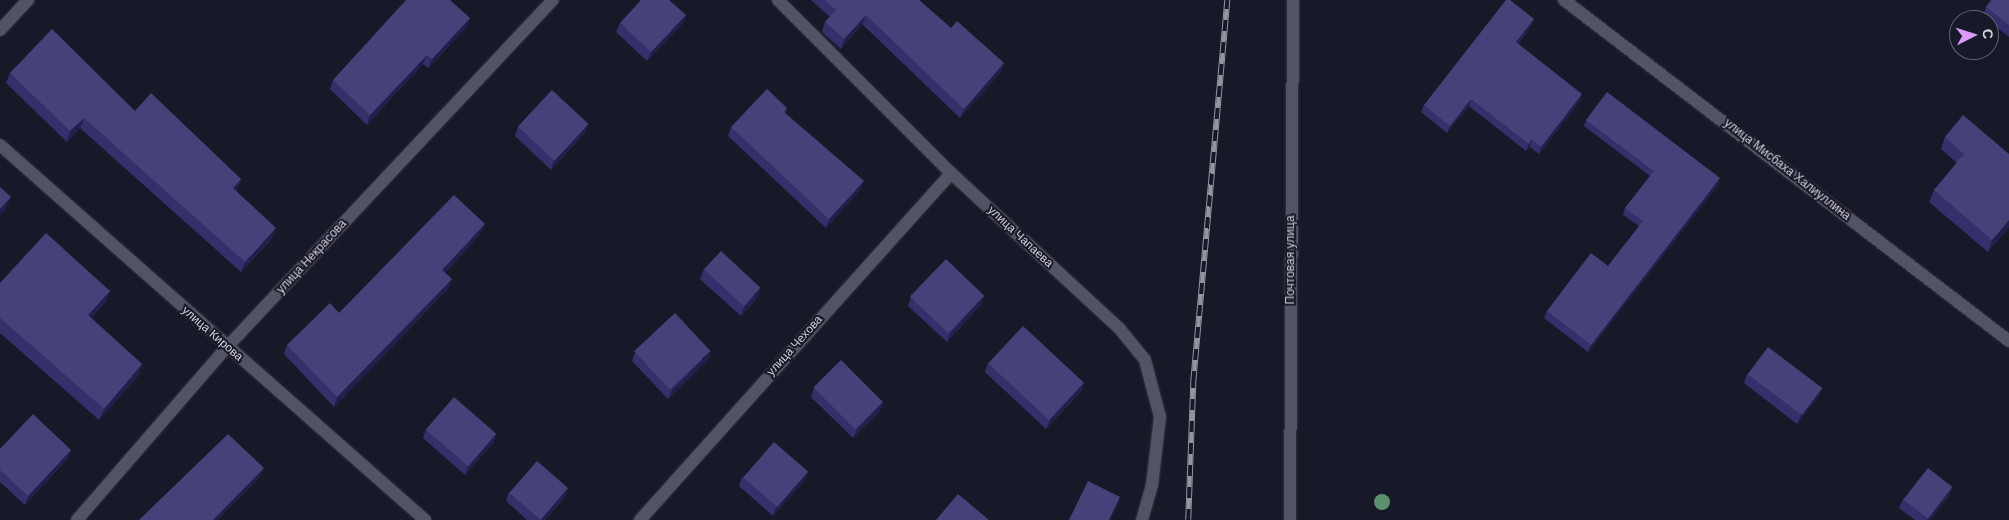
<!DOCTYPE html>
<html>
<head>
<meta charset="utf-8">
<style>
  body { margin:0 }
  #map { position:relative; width:2009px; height:520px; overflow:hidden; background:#181928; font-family:Helvetica,sans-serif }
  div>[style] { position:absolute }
  .roads { filter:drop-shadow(0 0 1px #363541) drop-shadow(0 0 1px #363541) }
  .street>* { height:12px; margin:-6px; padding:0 6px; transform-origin:6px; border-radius:6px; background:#525365 }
  .secondary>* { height:12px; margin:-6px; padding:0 6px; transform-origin:6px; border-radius:6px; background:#525365 }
  .rail>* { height:5.5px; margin-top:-2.75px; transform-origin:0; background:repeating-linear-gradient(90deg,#181928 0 11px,#9495a1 0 22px); box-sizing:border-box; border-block:1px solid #9495a1 }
  .trees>* { width:16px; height:16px; margin:-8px; border-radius:50%; background:#5c906d }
  .wall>* { inset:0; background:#352f6b }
  .shaded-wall>* { inset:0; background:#221f4b }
  .building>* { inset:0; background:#464178; transform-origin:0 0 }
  span { translate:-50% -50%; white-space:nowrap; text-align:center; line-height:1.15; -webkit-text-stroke:4px #181928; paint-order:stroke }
  .street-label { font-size:12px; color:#d1d2dc }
  .north { position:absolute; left:1949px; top:10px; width:50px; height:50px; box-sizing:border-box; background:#181928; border:1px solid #626370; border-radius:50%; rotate:85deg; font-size:14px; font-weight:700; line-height:20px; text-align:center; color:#d1d2dc }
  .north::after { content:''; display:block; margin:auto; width:18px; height:22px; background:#da9af7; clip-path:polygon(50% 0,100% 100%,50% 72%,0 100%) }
</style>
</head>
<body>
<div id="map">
  <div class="roads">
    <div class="street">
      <i style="left:778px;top:0;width:245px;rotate:45deg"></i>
      <i style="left:951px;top:173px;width:229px;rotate:42.7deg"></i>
      <i style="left:1119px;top:328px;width:41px;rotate:50.9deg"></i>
      <i style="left:1145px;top:360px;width:59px;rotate:75.3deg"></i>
      <i style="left:1160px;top:417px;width:68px;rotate:96.7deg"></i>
      <i style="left:1152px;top:485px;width:36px;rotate:106deg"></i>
      <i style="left:1564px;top:0;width:561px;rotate:37.46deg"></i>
      <i style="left:0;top:30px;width:41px;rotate:-47deg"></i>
      <i style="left:0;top:145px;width:567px;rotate:41.42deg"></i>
      <i style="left:77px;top:520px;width:229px;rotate:-49.1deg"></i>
      <i style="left:227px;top:347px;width:476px;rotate:-46.8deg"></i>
      <i style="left:640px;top:520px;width:466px;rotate:-48.1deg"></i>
    </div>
    <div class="secondary">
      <i style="left:1290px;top:520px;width:520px;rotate:-89.67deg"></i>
    </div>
  </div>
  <div class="rail">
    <i style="left:1188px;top:520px;width:138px;rotate:-87.9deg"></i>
    <i style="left:1193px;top:382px;width:384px;rotate:-84.9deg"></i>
  </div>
  <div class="trees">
    <i style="left:1382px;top:502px"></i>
  </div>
  <div class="wall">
    <i style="clip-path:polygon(811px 0,919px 0,1001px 72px,960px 118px,862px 24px,841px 49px,822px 32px,825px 22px,830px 17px)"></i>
    <i style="clip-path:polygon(2009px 0,2009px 37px,1983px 16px,1986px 7px)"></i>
    <i style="clip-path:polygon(686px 15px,682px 24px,647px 61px,616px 32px,620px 23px)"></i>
    <i style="clip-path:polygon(470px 18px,467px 27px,428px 68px,423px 64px,367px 125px,330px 89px,333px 80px)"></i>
    <i style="clip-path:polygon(1534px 19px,1531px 26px,1518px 44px,1580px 101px,1539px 154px,1530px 147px,1526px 151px,1469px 106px,1447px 133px,1421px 112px,1424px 105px)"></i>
    <i style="clip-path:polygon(10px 73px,135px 111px,241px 179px,237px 189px,236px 191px,272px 239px,241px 272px,80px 128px,67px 142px,6px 83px)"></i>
    <i style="clip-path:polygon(787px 108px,785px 113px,860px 190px,826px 228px,728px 136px,731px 127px)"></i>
    <i style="clip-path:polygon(1586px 120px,1718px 185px,1588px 352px,1544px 318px,1547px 311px,1608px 266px,1639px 226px,1623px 215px,1625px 208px,1650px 176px,1584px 126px)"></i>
    <i style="clip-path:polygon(518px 127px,585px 133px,551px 170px,515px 136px)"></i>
    <i style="clip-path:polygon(1945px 137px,2009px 154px,2009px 227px,1988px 252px,1929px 202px,1934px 190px,1957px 163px,1941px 149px)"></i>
    <i style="clip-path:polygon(481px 233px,445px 273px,449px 288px,334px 407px,284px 354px,287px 345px,339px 313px)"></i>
    <i style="clip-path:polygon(704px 269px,758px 297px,741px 316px,700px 279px)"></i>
    <i style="clip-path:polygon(0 283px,110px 291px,105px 303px,91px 318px,142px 364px,138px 376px,99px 420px,0 333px)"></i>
    <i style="clip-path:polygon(984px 296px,981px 305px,947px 342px,908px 306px,911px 297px)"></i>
    <i style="clip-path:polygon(635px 352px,708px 360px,668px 399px,632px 361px)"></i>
    <i style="clip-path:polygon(988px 363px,1084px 383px,1081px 392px,1046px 429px,985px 372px)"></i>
    <i style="clip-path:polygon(1747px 374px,1822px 388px,1818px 397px,1797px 424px,1744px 383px)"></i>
    <i style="clip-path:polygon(814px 388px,883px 402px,880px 411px,853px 438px,811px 397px)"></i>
    <i style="clip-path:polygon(426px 429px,496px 434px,493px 443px,465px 475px,423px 438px)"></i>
    <i style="clip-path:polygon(0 449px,71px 450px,67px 459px,25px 505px,0 482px)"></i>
    <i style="clip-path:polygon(808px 472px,804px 481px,773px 516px,739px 486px,742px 477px)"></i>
    <i style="clip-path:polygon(1952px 487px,1949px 496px,1930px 520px,1915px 520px,1899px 508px,1903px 499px)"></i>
    <i style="clip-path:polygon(568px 488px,565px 497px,545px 520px,527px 520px,506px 501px,509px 492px)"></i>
  </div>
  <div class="shaded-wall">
    <i style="clip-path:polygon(686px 15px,682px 24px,647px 61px,651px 52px)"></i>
    <i style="clip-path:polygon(866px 15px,862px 24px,841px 49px,844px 39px)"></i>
    <i style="clip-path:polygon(470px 18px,467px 27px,428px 68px,432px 59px)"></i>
    <i style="clip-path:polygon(1534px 19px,1531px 26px,1513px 49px,1516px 42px)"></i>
    <i style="clip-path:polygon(427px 55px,423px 64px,367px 125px,370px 115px)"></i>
    <i style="clip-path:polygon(1004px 63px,1001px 72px,960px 118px,964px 109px)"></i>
    <i style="clip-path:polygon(1582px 94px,1580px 101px,1539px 154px,1541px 147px)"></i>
    <i style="clip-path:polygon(1471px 99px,1469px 106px,1447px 133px,1450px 126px)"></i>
    <i style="clip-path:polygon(84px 118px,80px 128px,67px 142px,70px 131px)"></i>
    <i style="clip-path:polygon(588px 124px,585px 133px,551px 170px,554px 161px)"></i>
    <i style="clip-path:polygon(1532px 139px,1530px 147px,1526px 151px,1529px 144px)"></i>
    <i style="clip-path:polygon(1720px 178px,1718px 185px,1588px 352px,1591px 345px)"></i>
    <i style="clip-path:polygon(241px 179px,237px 189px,229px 198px,233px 188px)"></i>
    <i style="clip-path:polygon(864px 181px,860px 190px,826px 228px,829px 219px)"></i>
    <i style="clip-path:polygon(11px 197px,6px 209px,0 216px,0 209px)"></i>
    <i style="clip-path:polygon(2009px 220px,2009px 227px,1988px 252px,1992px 240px)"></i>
    <i style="clip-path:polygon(485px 224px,481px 233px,439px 279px,442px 270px)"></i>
    <i style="clip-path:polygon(276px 228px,272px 239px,241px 272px,245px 262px)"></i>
    <i style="clip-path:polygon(452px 279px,449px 288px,334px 407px,337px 397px)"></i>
    <i style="clip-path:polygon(761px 288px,758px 297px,741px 316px,744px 307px)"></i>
    <i style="clip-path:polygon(110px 291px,105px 303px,84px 327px,88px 315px)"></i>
    <i style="clip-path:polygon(984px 296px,981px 305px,947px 342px,950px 333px)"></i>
    <i style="clip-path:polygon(711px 351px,708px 360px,668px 399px,672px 390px)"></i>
    <i style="clip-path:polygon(142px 364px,138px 376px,99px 420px,104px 409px)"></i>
    <i style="clip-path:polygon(1084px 383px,1081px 392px,1046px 429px,1050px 420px)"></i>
    <i style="clip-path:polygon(1822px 388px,1818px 397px,1797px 424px,1801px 415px)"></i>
    <i style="clip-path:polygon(883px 402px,880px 411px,853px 438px,857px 429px)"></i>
    <i style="clip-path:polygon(496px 434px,493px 443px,465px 475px,468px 466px)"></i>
    <i style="clip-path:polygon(71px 450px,67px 459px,25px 505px,28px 496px)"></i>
    <i style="clip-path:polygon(264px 468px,260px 477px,218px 520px,213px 520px)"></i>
    <i style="clip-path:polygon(808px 472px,804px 481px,773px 516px,776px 507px)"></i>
    <i style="clip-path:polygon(1952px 487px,1949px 496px,1930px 520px,1927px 520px)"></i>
    <i style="clip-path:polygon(568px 488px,565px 497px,545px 520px,541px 520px)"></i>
    <i style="clip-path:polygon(1120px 497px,1117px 506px,1110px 520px,1109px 520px)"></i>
  </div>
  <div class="building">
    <i style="clip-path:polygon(406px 0,450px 0,470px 18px,432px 59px,427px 55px,370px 115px,333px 80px)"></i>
    <i style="clip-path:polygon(641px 0,669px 0,686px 15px,651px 52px,620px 23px)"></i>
    <i style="clip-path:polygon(824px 0,919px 0,951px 28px,957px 21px,1004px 63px,964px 109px,866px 15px,844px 39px,825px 22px,836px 10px)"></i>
    <i style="clip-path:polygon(1506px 0,1510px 0,1534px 19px,1516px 42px,1582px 94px,1541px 147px,1532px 139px,1529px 144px,1471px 99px,1450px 126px,1424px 105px)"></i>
    <i style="clip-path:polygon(1991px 0,2009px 0,2009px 25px,1986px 7px)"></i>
    <i style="clip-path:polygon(52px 29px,135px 111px,151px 93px,241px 179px,233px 188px,276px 228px,245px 262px,84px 118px,70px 131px,10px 73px)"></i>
    <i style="clip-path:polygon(767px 89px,787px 108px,784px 112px,864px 181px,829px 219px,731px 127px)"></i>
    <i style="left:552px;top:90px;width:50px;height:50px;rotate:43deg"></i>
    <i style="clip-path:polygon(1607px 92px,1720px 178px,1591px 345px,1547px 311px,1591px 253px,1608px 266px,1643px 221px,1625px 208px,1654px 171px,1586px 120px)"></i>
    <i style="clip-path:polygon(1963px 115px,2009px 154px,2009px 220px,1992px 240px,1934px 190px,1964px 154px,1945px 137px)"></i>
    <i style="clip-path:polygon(0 187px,11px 197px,0 209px)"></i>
    <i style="clip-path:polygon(454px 195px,485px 224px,442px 270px,452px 279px,337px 397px,287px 345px,330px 303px,339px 313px)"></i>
    <i style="clip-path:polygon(46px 233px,110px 291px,88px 315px,142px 364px,104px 409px,0 318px,0 283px)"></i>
    <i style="left:721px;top:251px;width:54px;height:25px;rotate:43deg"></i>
    <i style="left:946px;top:259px;width:53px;height:52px;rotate:44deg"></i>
    <i style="left:675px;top:313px;width:52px;height:56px;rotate:47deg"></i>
    <i style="left:1023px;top:326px;width:83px;height:51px;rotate:43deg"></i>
    <i style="left:1768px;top:347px;width:68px;height:34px;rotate:37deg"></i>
    <i style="left:841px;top:360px;width:59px;height:39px;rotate:45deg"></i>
    <i style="left:454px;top:397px;width:56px;height:43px;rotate:41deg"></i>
    <i style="clip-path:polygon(33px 414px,71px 450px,28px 496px,0 470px,0 449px)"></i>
    <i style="clip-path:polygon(228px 434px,264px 468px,213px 520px,139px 520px)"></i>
    <i style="left:774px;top:442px;width:45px;height:47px;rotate:41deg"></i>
    <i style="left:537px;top:461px;width:41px;height:42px;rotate:41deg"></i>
    <i style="left:1928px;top:468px;width:31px;height:40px;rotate:38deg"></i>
    <i style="clip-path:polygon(1088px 481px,1120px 497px,1109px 520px,1069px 520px)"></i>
    <i style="clip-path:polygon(958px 494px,989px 520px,936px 520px)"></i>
  </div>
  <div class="street-label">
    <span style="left:1787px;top:170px;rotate:38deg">улица Мисбаха Халиуллина</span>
    <span style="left:1020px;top:237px;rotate:43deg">улица Чапаева</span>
    <span style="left:312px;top:257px;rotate:-47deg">улица Некрасова</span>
    <span style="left:1291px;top:260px;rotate:-90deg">Почтовая улица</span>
    <span style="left:212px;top:334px;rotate:41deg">улица Кирова</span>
    <span style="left:795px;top:346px;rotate:-48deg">улица Чехова</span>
  </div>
  <div class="north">С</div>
</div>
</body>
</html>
